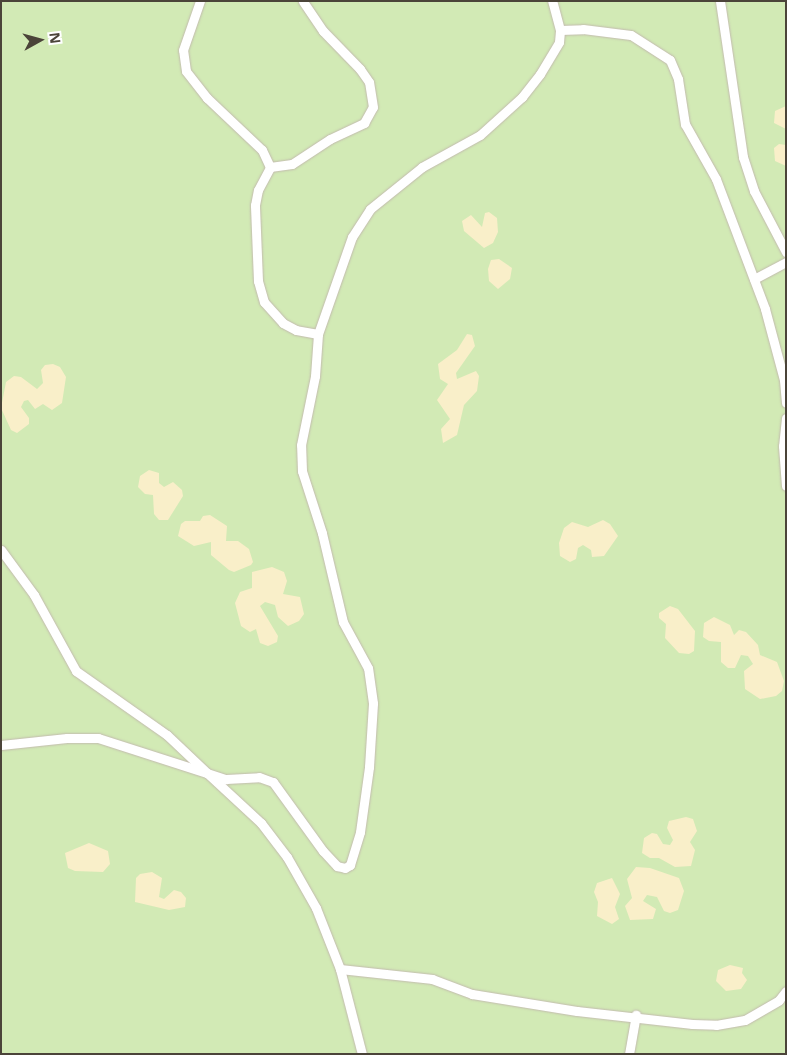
<!DOCTYPE html>
<html>
<head>
<meta charset="utf-8">
<style>
  body { margin:0 }
  #map { position:relative; width:787px; height:1055px; overflow:hidden; background:#f6f3ec; font-family:"Open Sans",sans-serif }
  div>[style] { position:absolute }
  .green>* { inset:0; background:#d2eab5; transform-origin:0 0 }
  .sand>* { inset:0; background:#f9efc9 }
  .roads { filter:drop-shadow(0 0 1px #c2bbae) drop-shadow(0 0 1px #c2bbae) }
  .lane>* { height:9px; margin:-4.5px; padding:0 4.5px; transform-origin:4.5px; border-radius:4.5px; background:#fff }
  span { translate:-50% -50%; white-space:nowrap; text-align:center; line-height:1.15; -webkit-text-stroke:4px #fff; paint-order:stroke }
  .frame { position:absolute; inset:0; border:2px solid #4b4439; pointer-events:none }
  .north { position:absolute; left:15px; top:15px; width:50px; height:50px; -webkit-text-stroke:4px #fff; paint-order:stroke; rotate:83deg; font-size:14px; font-weight:700; line-height:20px; text-align:center; color:#4b4439 }
  .north::after { content:''; display:block; margin:auto; width:18px; height:22px; background:#4b4439; clip-path:polygon(50% 0,100% 100%,50% 72%,0 100%) }
</style>
</head>
<body>
<div id="map">
  <div class="green">
    <i style="left:1px;top:1px;width:785px;height:1053px"></i>
  </div>
  <div class="sand">
    <i style="clip-path:polygon(786px 106px,786px 129px,774px 123px,775px 111px)"></i>
    <i style="clip-path:polygon(779px 144px,786px 145px,786px 166px,775px 161px,774px 148px)"></i>
    <i style="clip-path:polygon(489px 212px,497px 218px,498px 232px,493px 243px,484px 248px,464px 231px,462px 221px,471px 215px,482px 227px,485px 213px)"></i>
    <i style="clip-path:polygon(499px 259px,512px 268px,510px 279px,498px 289px,489px 281px,488px 269px,491px 260px)"></i>
    <i style="clip-path:polygon(467px 334px,472px 335px,475px 346px,456px 373px,457px 379px,476px 371px,479px 376px,477px 391px,464px 405px,457px 435px,443px 443px,441px 429px,450px 419px,437px 400px,448px 384px,440px 379px,438px 364px,457px 350px)"></i>
    <i style="clip-path:polygon(53px 364px,60px 367px,66px 377px,62px 403px,52px 410px,43px 404px,35px 409px,28px 400px,24px 401px,21px 407px,29px 418px,29px 424px,17px 433px,11px 430px,1px 408px,6px 382px,14px 376px,21px 377px,37px 389px,43px 383px,41px 370px,45px 365px)"></i>
    <i style="clip-path:polygon(149px 470px,159px 473px,159px 483px,164px 487px,173px 482px,182px 490px,183px 496px,168px 520px,159px 520px,154px 514px,153px 495px,145px 494px,138px 487px,140px 476px)"></i>
    <i style="clip-path:polygon(210px 515px,227px 526px,226px 541px,238px 541px,249px 549px,253px 562px,251px 565px,234px 572px,229px 570px,211px 555px,211px 542px,194px 546px,178px 536px,181px 524px,185px 521px,200px 521px,203px 516px)"></i>
    <i style="clip-path:polygon(603px 520px,610px 524px,618px 536px,604px 556px,592px 557px,591px 550px,583px 545px,578px 548px,576px 559px,570px 562px,560px 556px,559px 543px,564px 528px,572px 522px,588px 527px)"></i>
    <i style="clip-path:polygon(272px 567px,284px 572px,287px 581px,283px 594px,300px 597px,304px 614px,299px 621px,288px 626px,278px 617px,275px 605px,265px 602px,260px 606px,278px 636px,277px 642px,268px 646px,260px 643px,256px 629px,250px 632px,241px 626px,235px 603px,240px 592px,252px 588px,252px 572px)"></i>
    <i style="clip-path:polygon(670px 606px,678px 609px,695px 631px,694px 651px,689px 654px,679px 653px,665px 638px,666px 624px,659px 618px,659px 613px)"></i>
    <i style="clip-path:polygon(714px 617px,730px 625px,734px 635px,739px 630px,746px 632px,758px 645px,760px 655px,777px 662px,784px 681px,782px 691px,776px 696px,760px 699px,745px 689px,744px 671px,753px 664px,748px 656px,741px 655px,735px 668px,728px 668px,721px 662px,721px 642px,709px 641px,703px 637px,704px 623px)"></i>
    <i style="clip-path:polygon(686px 817px,693px 819px,697px 831px,690px 842px,695px 850px,691px 866px,675px 867px,659px 858px,650px 858px,642px 853px,644px 838px,652px 833px,657px 834px,663px 844px,670px 845px,673px 840px,667px 828px,669px 821px)"></i>
    <i style="clip-path:polygon(89px 843px,108px 851px,110px 864px,103px 872px,75px 871px,68px 868px,65px 853px)"></i>
    <i style="clip-path:polygon(636px 867px,650px 868px,679px 878px,684px 891px,678px 910px,670px 913px,664px 911px,657px 897px,647px 895px,643px 901px,656px 909px,653px 919px,630px 920px,625px 906px,632px 898px,627px 879px)"></i>
    <i style="clip-path:polygon(152px 872px,162px 878px,159px 897px,164px 899px,174px 890px,181px 892px,186px 898px,185px 907px,169px 910px,135px 902px,136px 878px,140px 874px)"></i>
    <i style="clip-path:polygon(612px 878px,620px 894px,615px 907px,619px 919px,612px 924px,597px 916px,598px 902px,594px 892px,597px 883px)"></i>
    <i style="clip-path:polygon(730px 965px,743px 968px,742px 973px,747px 980px,741px 989px,726px 991px,716px 981px,718px 970px)"></i>
  </div>
  <div class="roads">
    <div class="lane">
      <i style="left:720px;top:1px;width:158px;rotate:81.6deg"></i>
      <i style="left:743px;top:157px;width:36px;rotate:72deg"></i>
      <i style="left:754px;top:191px;width:69px;rotate:62.3deg"></i>
      <i style="left:560px;top:30px;width:23px;rotate:-2deg"></i>
      <i style="left:583px;top:29px;width:48px;rotate:7.1deg"></i>
      <i style="left:631px;top:35px;width:46px;rotate:32.7deg"></i>
      <i style="left:670px;top:60px;width:21px;rotate:67deg"></i>
      <i style="left:678px;top:79px;width:46px;rotate:81.2deg"></i>
      <i style="left:685px;top:124px;width:63px;rotate:60.6deg"></i>
      <i style="left:716px;top:179px;width:139px;rotate:69.3deg"></i>
      <i style="left:765px;top:309px;width:73px;rotate:75deg"></i>
      <i style="left:784px;top:380px;width:23px;rotate:85deg"></i>
      <i style="left:270px;top:167px;width:22px;rotate:-8deg"></i>
      <i style="left:292px;top:164px;width:45px;rotate:-33.3deg"></i>
      <i style="left:330px;top:139px;width:38px;rotate:-25deg"></i>
      <i style="left:364px;top:123px;width:18px;rotate:-61deg"></i>
      <i style="left:373px;top:107px;width:25px;rotate:-99deg"></i>
      <i style="left:369px;top:82px;width:16px;rotate:-125deg"></i>
      <i style="left:360px;top:69px;width:53px;rotate:-134.2deg"></i>
      <i style="left:323px;top:31px;width:36px;rotate:-124deg"></i>
      <i style="left:754px;top:279px;width:36px;rotate:-28deg"></i>
      <i style="left:318px;top:334px;width:103px;rotate:-70.7deg"></i>
      <i style="left:352px;top:237px;width:33px;rotate:-57deg"></i>
      <i style="left:370px;top:209px;width:67px;rotate:-38.9deg"></i>
      <i style="left:422px;top:167px;width:66px;rotate:-28.9deg"></i>
      <i style="left:480px;top:135px;width:57px;rotate:-42.1deg"></i>
      <i style="left:522px;top:97px;width:29px;rotate:-52deg"></i>
      <i style="left:540px;top:74px;width:37px;rotate:-59deg"></i>
      <i style="left:559px;top:42px;width:12px;rotate:-85deg"></i>
      <i style="left:560px;top:30px;width:30px;rotate:-105deg"></i>
      <i style="left:786px;top:418px;width:28px;rotate:96deg"></i>
      <i style="left:783px;top:446px;width:40px;rotate:85.7deg"></i>
      <i style="left:1px;top:550px;width:56px;rotate:53.7deg"></i>
      <i style="left:34px;top:595px;width:87px;rotate:61.1deg"></i>
      <i style="left:76px;top:671px;width:111px;rotate:35.1deg"></i>
      <i style="left:167px;top:735px;width:55px;rotate:43.5deg"></i>
      <i style="left:207px;top:773px;width:20px;rotate:18deg"></i>
      <i style="left:226px;top:779px;width:33px;rotate:-3deg"></i>
      <i style="left:259px;top:777px;width:15px;rotate:20deg"></i>
      <i style="left:273px;top:782px;width:85px;rotate:54.1deg"></i>
      <i style="left:323px;top:851px;width:21px;rotate:47deg"></i>
      <i style="left:337px;top:866px;width:8px;rotate:14deg"></i>
      <i style="left:345px;top:868px;width:6px;rotate:-31deg"></i>
      <i style="left:350px;top:865px;width:34px;rotate:-73deg"></i>
      <i style="left:360px;top:832px;width:66px;rotate:-82.1deg"></i>
      <i style="left:369px;top:767px;width:64px;rotate:-86.4deg"></i>
      <i style="left:373px;top:703px;width:35px;rotate:-98deg"></i>
      <i style="left:368px;top:668px;width:52px;rotate:-118.5deg"></i>
      <i style="left:343px;top:622px;width:91px;rotate:-103.3deg"></i>
      <i style="left:322px;top:533px;width:65px;rotate:-107.9deg"></i>
      <i style="left:302px;top:471px;width:26px;rotate:-92deg"></i>
      <i style="left:301px;top:445px;width:70px;rotate:-78.5deg"></i>
      <i style="left:315px;top:376px;width:42px;rotate:-85.9deg"></i>
      <i style="left:318px;top:334px;width:22px;rotate:-170deg"></i>
      <i style="left:296px;top:330px;width:15px;rotate:-152deg"></i>
      <i style="left:283px;top:323px;width:28px;rotate:-132deg"></i>
      <i style="left:264px;top:302px;width:22px;rotate:-106deg"></i>
      <i style="left:258px;top:281px;width:76px;rotate:-92.3deg"></i>
      <i style="left:255px;top:205px;width:15px;rotate:-79deg"></i>
      <i style="left:258px;top:190px;width:26px;rotate:-62deg"></i>
      <i style="left:270px;top:167px;width:19px;rotate:-115deg"></i>
      <i style="left:262px;top:150px;width:76px;rotate:-136.6deg"></i>
      <i style="left:207px;top:98px;width:34px;rotate:-128deg"></i>
      <i style="left:186px;top:71px;width:21px;rotate:-98deg"></i>
      <i style="left:183px;top:50px;width:52px;rotate:-70.9deg"></i>
      <i style="left:1px;top:745px;width:66px;rotate:-6.1deg"></i>
      <i style="left:67px;top:738px;width:31px"></i>
      <i style="left:98px;top:738px;width:114px;rotate:17.8deg"></i>
      <i style="left:207px;top:773px;width:74px;rotate:42.8deg"></i>
      <i style="left:261px;top:823px;width:43px;rotate:52.6deg"></i>
      <i style="left:287px;top:857px;width:59px;rotate:60.4deg"></i>
      <i style="left:316px;top:908px;width:66px;rotate:68.5deg"></i>
      <i style="left:340px;top:969px;width:93px;rotate:6.2deg"></i>
      <i style="left:432px;top:979px;width:43px;rotate:20.6deg"></i>
      <i style="left:472px;top:994px;width:106px;rotate:9.2deg"></i>
      <i style="left:577px;top:1011px;width:116px;rotate:6.4deg"></i>
      <i style="left:692px;top:1024px;width:24px;rotate:2deg"></i>
      <i style="left:716px;top:1025px;width:29px;rotate:-10deg"></i>
      <i style="left:745px;top:1020px;width:39px;rotate:-30deg"></i>
      <i style="left:779px;top:1000px;width:11px;rotate:-52deg"></i>
      <i style="left:340px;top:969px;width:88px;rotate:75.5deg"></i>
      <i style="left:629px;top:1054px;width:40px;rotate:-80deg"></i>
    </div>
  </div>
  <div class="frame"></div>
  <div class="north">N</div>
</div>
</body>
</html>
